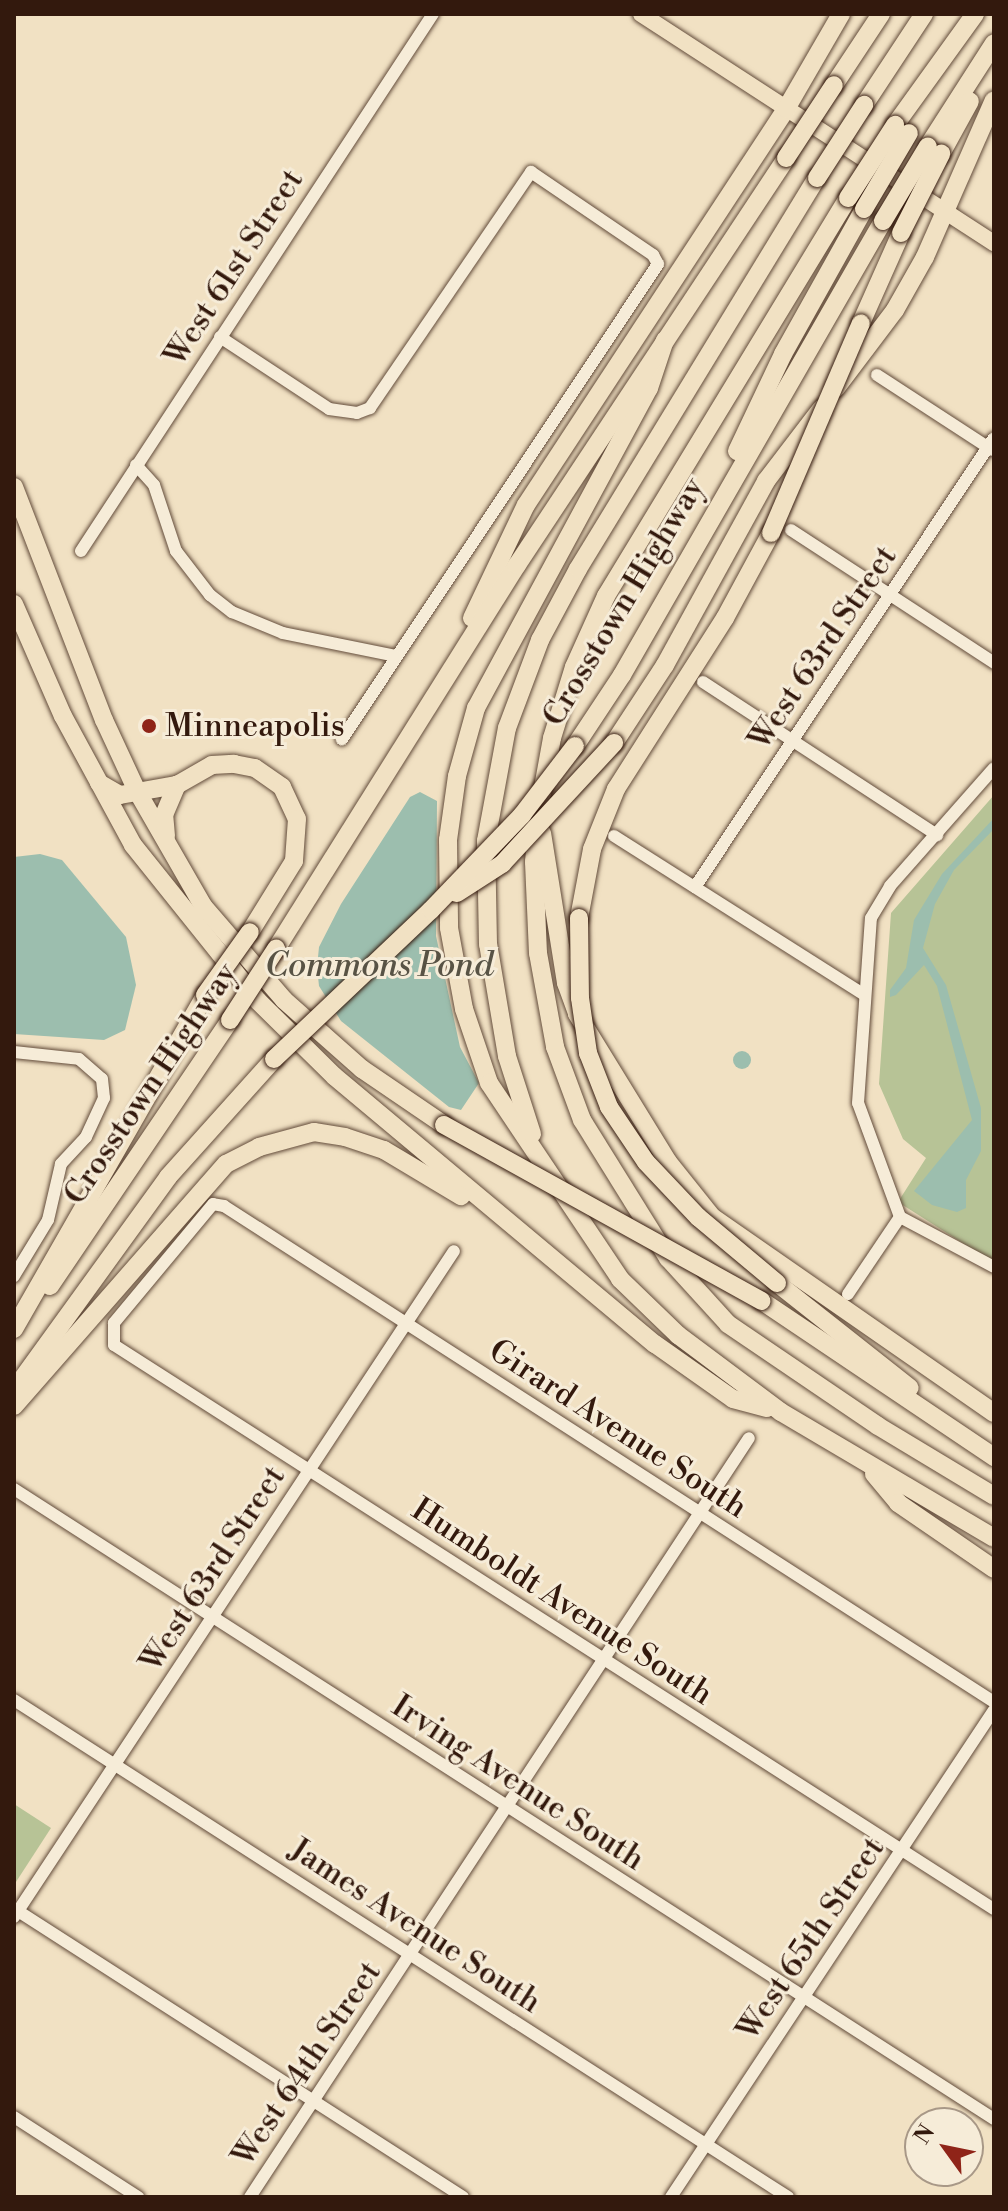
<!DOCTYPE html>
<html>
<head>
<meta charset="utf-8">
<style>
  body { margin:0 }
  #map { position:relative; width:1008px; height:2211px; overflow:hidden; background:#f1e1c3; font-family:"Libre Bodoni",serif }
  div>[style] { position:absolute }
  .green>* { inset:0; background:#b7c396 }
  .water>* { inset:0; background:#9cbeae }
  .round { border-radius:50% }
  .roads { filter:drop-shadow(0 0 2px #624b3a) drop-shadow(0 0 2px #624b3a) }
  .minor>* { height:12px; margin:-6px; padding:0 6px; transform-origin:6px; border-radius:6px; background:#f6ecd8 }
  .major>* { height:16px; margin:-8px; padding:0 8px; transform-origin:8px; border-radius:8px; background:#f1e1c3 }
  .highway>* { height:18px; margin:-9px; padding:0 9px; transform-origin:9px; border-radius:9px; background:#f1e1c3 }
  .bridges { filter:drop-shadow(0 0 2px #33190d) drop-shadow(0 0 2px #33190d) }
  .highway-bridge>* { height:18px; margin:-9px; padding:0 9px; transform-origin:9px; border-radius:9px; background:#f1e1c3 }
  .dots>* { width:22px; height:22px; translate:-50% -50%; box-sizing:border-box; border:4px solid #f6ecd8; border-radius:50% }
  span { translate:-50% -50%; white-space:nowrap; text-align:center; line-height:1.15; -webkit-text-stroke:6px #f6ecd8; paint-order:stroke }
  .street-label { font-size:32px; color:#33190d }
  .poi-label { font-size:32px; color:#33190d }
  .left { translate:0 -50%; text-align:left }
  .water-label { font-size:34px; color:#585345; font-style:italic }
  .frame { position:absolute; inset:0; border:16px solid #33190d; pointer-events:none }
  .north { position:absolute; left:904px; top:2107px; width:80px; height:80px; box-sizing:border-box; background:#f6ecd8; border:2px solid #a89887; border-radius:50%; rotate:303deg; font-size:22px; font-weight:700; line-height:32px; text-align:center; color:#33190d }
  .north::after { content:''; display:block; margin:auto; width:28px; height:36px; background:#8f2418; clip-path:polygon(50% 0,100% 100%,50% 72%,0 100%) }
</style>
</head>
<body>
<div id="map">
  <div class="green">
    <i style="clip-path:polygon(994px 795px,994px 1263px,898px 1202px,926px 1158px,903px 1139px,879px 1084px,891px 913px)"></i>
    <i style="clip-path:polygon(14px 1804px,51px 1828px,14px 1885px)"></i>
  </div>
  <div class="water">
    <i style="clip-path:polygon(420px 792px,437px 801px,436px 936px,460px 1047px,479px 1083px,461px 1110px,449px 1107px,341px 1021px,319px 986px,317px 967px,319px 947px,341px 904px,410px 797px)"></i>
    <i style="clip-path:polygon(994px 818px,994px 829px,954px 870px,935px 904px,923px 948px,946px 985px,981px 1108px,981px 1151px,966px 1180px,966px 1208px,957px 1212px,932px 1205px,914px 1191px,972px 1120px,937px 986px,924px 965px,896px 995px,890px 997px,890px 990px,906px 968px,914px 920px,942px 874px)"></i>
    <i style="clip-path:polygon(40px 854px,62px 860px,126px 937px,136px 985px,125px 1030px,104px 1040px,14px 1034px,14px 857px)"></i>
    <i class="round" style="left:733px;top:1051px;width:18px;height:18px"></i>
  </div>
  <div class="roads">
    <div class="minor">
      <i style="left:220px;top:337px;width:131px;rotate:33.4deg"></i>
      <i style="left:329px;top:409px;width:28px;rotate:8deg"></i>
      <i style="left:357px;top:413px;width:14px;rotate:-21deg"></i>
      <i style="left:370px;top:408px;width:286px;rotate:-55.7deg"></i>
      <i style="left:531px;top:172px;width:148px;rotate:34.2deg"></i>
      <i style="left:653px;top:255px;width:10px;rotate:61deg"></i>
      <i style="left:658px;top:264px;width:571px;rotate:123.63deg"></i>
      <i style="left:877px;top:375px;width:137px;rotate:33.1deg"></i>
      <i style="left:136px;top:465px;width:27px;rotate:48deg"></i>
      <i style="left:154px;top:485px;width:70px;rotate:71.6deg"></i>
      <i style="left:176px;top:551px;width:56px;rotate:52.3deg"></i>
      <i style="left:210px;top:595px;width:28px;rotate:38deg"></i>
      <i style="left:232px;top:612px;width:55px;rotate:22.4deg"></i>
      <i style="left:283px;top:633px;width:115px;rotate:11.5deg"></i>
      <i style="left:791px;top:530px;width:243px;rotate:33.2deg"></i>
      <i style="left:81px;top:551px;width:642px;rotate:-56.76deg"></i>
      <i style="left:703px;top:682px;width:280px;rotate:33.2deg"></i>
      <i style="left:614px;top:836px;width:295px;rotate:32.4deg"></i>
      <i style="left:695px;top:887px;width:539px;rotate:-56.34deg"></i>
      <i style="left:14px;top:1052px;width:65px;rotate:6.1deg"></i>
      <i style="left:79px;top:1059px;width:30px;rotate:41deg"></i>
      <i style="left:102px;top:1079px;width:19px;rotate:84deg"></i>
      <i style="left:104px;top:1098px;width:43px;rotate:114.8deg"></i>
      <i style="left:86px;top:1137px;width:37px;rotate:133deg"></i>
      <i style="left:61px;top:1164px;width:57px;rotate:103.1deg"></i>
      <i style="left:48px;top:1220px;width:66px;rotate:121.3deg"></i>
      <i style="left:900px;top:1217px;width:121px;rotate:-110.2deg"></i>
      <i style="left:858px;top:1103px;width:185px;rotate:-86deg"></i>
      <i style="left:871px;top:918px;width:37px;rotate:-59deg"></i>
      <i style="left:890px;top:886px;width:157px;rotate:-48.6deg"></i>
      <i style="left:900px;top:1217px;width:106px;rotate:28deg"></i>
      <i style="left:848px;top:1294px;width:93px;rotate:-56deg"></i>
      <i style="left:14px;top:1489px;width:1165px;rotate:32.74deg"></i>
      <i style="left:14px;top:1700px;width:920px;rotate:32.71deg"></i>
      <i style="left:994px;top:1702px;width:916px;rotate:-147.21deg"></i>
      <i style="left:224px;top:1206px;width:11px;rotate:-170deg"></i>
      <i style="left:213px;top:1204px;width:155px;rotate:129.8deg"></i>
      <i style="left:114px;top:1323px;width:22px;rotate:90deg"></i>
      <i style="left:114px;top:1345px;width:1045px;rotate:32.66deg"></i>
      <i style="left:18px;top:1911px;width:529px;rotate:32.73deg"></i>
      <i style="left:14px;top:1917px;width:798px;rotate:-56.55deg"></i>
      <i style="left:14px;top:2117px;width:148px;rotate:32.8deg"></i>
      <i style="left:250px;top:2197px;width:908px;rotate:-56.68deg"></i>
      <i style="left:671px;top:2197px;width:584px;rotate:-56.45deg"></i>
    </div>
    <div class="major">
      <i style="left:641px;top:14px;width:421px;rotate:33deg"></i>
    </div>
    <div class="highway">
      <i style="left:834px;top:85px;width:85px;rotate:-56.5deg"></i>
      <i style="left:864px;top:105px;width:109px;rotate:-56.6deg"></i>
      <i style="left:895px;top:125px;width:137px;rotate:-54.2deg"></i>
      <i style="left:928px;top:146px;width:122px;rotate:-57.3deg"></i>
      <i style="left:941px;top:154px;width:60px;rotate:-61.3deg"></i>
      <i style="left:848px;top:198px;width:466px;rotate:121.3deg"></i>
      <i style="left:606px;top:596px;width:78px;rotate:114.3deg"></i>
      <i style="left:574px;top:667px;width:74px;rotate:107.2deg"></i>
      <i style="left:552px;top:738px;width:78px;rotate:100.3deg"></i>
      <i style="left:538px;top:815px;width:47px;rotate:94.9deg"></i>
      <i style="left:534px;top:862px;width:91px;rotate:87.5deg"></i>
      <i style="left:538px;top:953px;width:96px;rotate:79.7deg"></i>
      <i style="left:555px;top:1047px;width:78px;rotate:69.7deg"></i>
      <i style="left:582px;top:1120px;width:163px;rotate:58.1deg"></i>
      <i style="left:668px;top:1258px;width:89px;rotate:47.7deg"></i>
      <i style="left:728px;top:1324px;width:181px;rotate:34.2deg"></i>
      <i style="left:878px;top:1426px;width:135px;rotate:31.1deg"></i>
      <i style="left:861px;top:323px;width:98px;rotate:-66deg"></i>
      <i style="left:665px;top:340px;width:51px;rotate:108.4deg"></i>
      <i style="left:649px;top:388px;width:364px;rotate:118.4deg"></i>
      <i style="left:476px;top:708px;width:71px;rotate:105.6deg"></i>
      <i style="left:457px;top:776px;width:65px;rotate:98deg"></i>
      <i style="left:448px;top:840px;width:88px;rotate:89.3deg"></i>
      <i style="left:449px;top:928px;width:82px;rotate:79.5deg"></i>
      <i style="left:464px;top:1009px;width:78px;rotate:71.3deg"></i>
      <i style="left:489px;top:1083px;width:236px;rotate:56.2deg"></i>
      <i style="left:620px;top:1279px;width:81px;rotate:44deg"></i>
      <i style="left:678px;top:1335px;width:129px;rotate:36.8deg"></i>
      <i style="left:781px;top:1412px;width:247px;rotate:30.6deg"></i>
      <i style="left:836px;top:388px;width:98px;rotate:-52.9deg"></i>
      <i style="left:895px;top:310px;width:61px;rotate:-60.5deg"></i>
      <i style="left:925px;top:257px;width:171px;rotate:-66.3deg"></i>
      <i style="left:737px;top:451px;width:107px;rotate:-64.6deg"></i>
      <i style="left:783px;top:354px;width:166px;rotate:-60.8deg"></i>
      <i style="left:14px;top:487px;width:250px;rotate:68.9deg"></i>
      <i style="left:104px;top:720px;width:78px;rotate:65.1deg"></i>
      <i style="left:137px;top:791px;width:133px;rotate:60.1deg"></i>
      <i style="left:203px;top:906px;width:124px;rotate:49.2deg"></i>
      <i style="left:284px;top:1000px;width:104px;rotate:41.5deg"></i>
      <i style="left:362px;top:1069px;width:99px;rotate:34.3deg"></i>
      <i style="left:14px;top:604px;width:122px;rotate:66.4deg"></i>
      <i style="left:63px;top:716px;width:147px;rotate:61.5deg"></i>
      <i style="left:133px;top:845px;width:200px;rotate:51.3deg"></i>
      <i style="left:258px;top:1001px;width:107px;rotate:44.6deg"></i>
      <i style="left:334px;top:1076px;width:418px;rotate:39.9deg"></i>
      <i style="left:655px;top:1344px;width:95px;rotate:35.2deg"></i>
      <i style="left:733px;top:1399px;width:35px;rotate:15deg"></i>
      <i style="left:472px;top:618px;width:125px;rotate:-64.5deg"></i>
      <i style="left:526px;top:505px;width:474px;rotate:-56.7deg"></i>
      <i style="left:786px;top:109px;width:110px;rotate:-59.9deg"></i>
      <i style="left:614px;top:743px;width:93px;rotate:-56.8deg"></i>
      <i style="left:665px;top:665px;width:210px;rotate:-61.2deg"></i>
      <i style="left:766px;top:481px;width:91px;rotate:-52.6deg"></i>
      <i style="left:575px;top:746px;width:85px;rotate:-56.5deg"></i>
      <i style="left:622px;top:675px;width:524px;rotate:-60.11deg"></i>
      <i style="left:99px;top:783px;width:24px;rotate:30deg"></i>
      <i style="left:120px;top:795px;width:58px;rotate:-10deg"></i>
      <i style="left:177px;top:785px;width:40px;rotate:-29.7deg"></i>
      <i style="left:212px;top:765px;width:22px;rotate:-3deg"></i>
      <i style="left:234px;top:764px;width:21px;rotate:11deg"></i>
      <i style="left:255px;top:768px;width:33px;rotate:35deg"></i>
      <i style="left:282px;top:787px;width:35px;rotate:65deg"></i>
      <i style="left:297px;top:819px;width:42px;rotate:94.1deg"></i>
      <i style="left:294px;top:861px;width:84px;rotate:121.8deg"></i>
      <i style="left:542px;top:833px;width:152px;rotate:80.9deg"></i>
      <i style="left:566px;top:983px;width:33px;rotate:70deg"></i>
      <i style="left:577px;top:1014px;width:174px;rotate:58.4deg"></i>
      <i style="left:668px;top:1162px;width:70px;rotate:51.3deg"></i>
      <i style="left:712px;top:1217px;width:343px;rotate:34.8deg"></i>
      <i style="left:166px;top:836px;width:21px;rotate:-95deg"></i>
      <i style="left:164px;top:815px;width:33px;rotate:-67deg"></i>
      <i style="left:579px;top:918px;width:70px;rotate:-79.3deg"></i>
      <i style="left:592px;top:849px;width:65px;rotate:-68.2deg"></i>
      <i style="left:616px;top:789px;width:203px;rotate:-57.5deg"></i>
      <i style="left:725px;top:618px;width:97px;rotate:-61.6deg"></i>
      <i style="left:276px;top:949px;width:453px;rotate:-57.9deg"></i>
      <i style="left:517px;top:565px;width:488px;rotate:-56.5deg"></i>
      <i style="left:532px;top:1134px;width:82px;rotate:-107.8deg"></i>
      <i style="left:507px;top:1056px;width:114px;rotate:-99.6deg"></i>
      <i style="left:488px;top:944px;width:103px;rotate:-91.1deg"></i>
      <i style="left:486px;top:841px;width:115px;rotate:-79.5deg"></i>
      <i style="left:507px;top:728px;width:94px;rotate:-69.4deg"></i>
      <i style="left:540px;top:640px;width:81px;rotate:-61.8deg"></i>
      <i style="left:578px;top:569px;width:458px;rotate:-58.6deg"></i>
      <i style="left:777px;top:1283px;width:169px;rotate:38.3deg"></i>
      <i style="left:50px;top:1286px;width:321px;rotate:-55.9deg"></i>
      <i style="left:762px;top:1301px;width:280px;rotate:33.9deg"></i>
      <i style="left:14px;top:1329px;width:385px;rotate:-60.2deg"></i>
      <i style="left:14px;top:1390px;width:263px;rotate:-54.1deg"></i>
      <i style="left:168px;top:1177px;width:159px;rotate:-48.1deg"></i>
      <i style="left:14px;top:1406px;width:322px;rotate:-48.8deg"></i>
      <i style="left:226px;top:1164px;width:37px;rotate:-27deg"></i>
      <i style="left:259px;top:1147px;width:57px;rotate:-15.3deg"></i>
      <i style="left:314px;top:1132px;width:31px;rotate:9deg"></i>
      <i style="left:345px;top:1137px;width:41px;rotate:18.4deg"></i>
      <i style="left:384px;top:1150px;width:90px;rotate:30.9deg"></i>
      <i style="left:874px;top:1474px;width:38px;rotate:50deg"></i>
      <i style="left:898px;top:1503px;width:116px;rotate:34.5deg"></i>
    </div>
  </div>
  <div class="bridges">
    <div class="highway-bridge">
      <i style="left:786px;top:158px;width:87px;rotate:-56.7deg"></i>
      <i style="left:817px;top:178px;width:87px;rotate:-57.2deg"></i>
      <i style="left:848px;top:198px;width:87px;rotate:-57.2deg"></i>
      <i style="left:864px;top:209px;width:88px;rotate:-59.4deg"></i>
      <i style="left:883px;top:221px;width:87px;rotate:-59deg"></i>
      <i style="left:901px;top:233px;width:89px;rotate:-63.1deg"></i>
      <i style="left:771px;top:533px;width:228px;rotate:-66.8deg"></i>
      <i style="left:457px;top:893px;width:54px;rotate:-32.8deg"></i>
      <i style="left:502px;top:864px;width:165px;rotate:-47.2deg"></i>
      <i style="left:579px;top:918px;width:80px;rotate:89.3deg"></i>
      <i style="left:580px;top:998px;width:56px;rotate:81.7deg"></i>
      <i style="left:588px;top:1053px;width:58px;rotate:68.7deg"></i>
      <i style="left:609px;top:1107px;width:66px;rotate:56.1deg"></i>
      <i style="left:646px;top:1162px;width:76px;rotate:46.6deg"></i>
      <i style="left:698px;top:1217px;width:103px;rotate:39.9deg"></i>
      <i style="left:205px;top:995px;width:77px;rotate:-54.5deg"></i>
      <i style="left:230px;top:1020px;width:85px;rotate:-57.1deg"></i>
      <i style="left:274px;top:1059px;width:216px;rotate:-43.5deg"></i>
      <i style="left:431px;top:910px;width:132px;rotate:-46.2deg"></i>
      <i style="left:522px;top:815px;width:87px;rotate:-52.5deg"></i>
      <i style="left:444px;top:1125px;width:363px;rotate:29deg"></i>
    </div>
  </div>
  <div class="dots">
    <i style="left:149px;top:726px;background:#8f2418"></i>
  </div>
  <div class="street-label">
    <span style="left:234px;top:268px;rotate:-57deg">West 61st Street</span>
    <span style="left:624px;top:602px;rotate:-59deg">Crosstown Highway</span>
    <span style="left:823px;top:648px;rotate:-56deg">West 63rd Street</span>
    <span style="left:151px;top:1084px;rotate:-56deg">Crosstown Highway</span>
    <span style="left:618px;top:1429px;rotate:33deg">Girard Avenue South</span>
    <span style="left:213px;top:1569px;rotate:-57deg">West 63rd Street</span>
    <span style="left:562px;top:1602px;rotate:33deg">Humboldt Avenue South</span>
    <span style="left:518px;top:1783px;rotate:33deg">Irving Avenue South</span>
    <span style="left:415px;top:1926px;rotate:33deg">James Avenue South</span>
    <span style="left:811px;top:1939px;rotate:-56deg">West 65th Street</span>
    <span style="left:307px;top:2064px;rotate:-56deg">West 64th Street</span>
  </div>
  <div class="poi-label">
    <span class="left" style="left:165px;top:726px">Minneapolis</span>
  </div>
  <div class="water-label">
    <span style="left:379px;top:967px">Commons Pond</span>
  </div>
  <div class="frame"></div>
  <div class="north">N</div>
</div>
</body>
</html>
